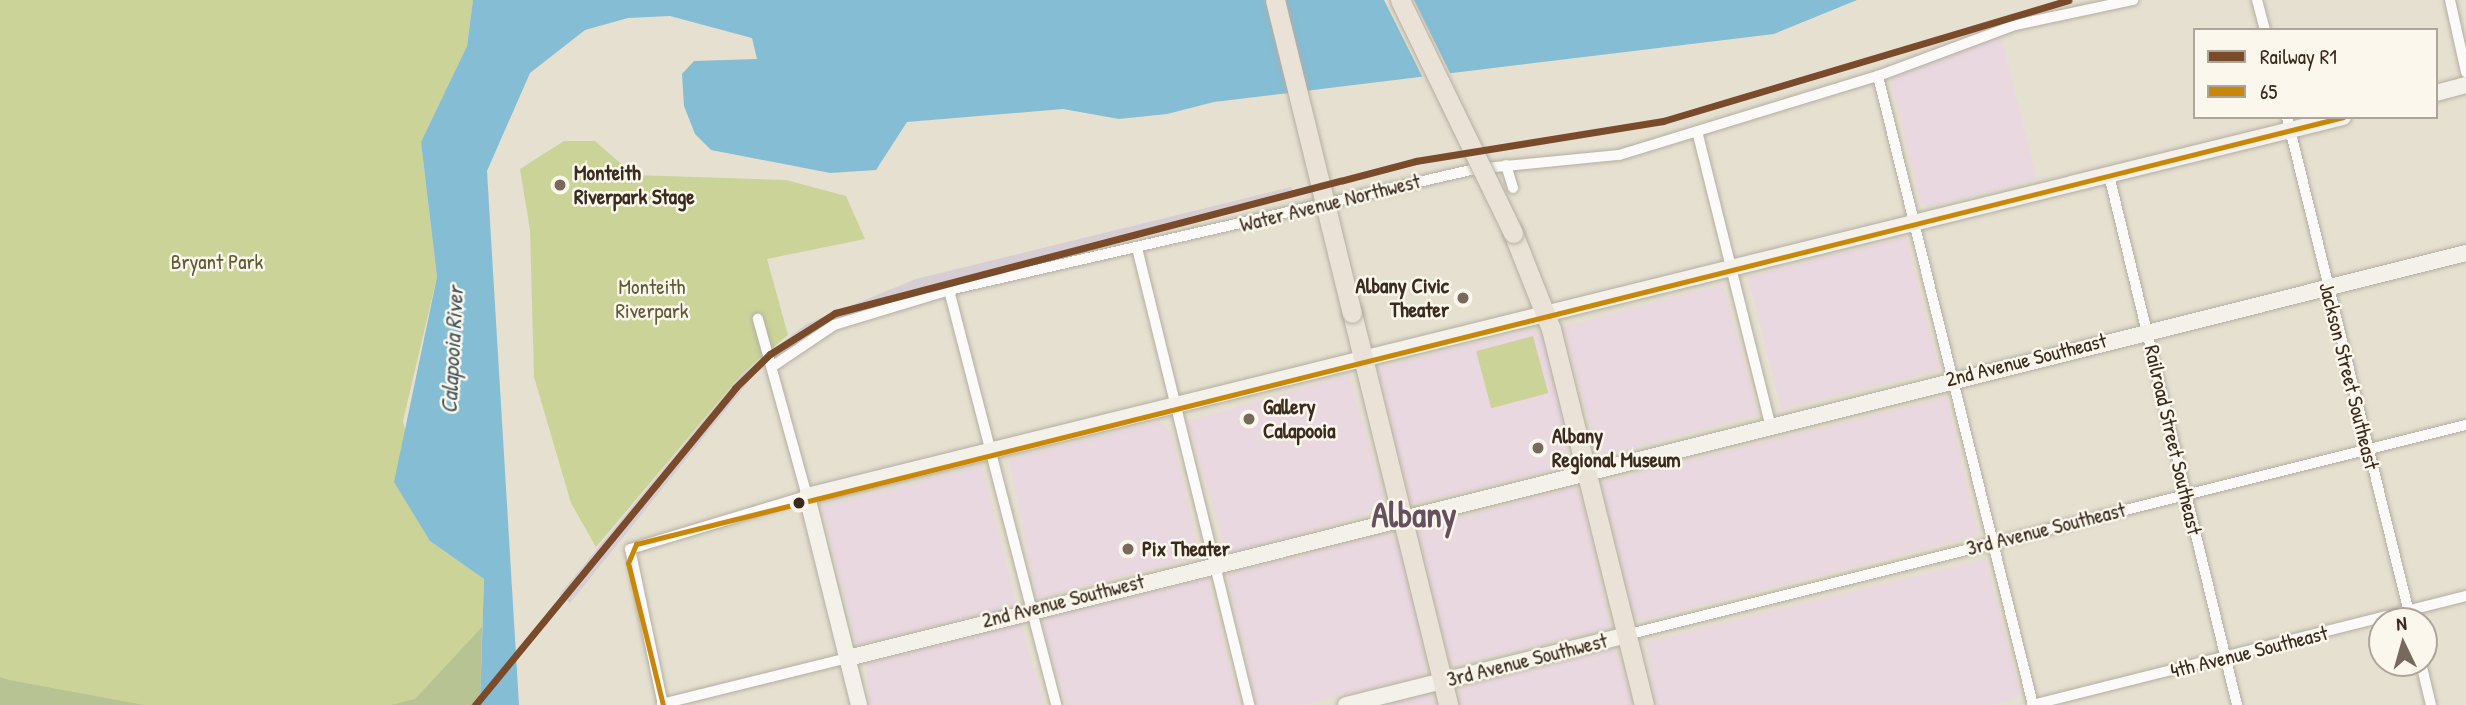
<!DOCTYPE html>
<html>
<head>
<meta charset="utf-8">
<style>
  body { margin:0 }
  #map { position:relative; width:2466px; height:705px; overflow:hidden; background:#e6e0d0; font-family:"Patrick Hand",sans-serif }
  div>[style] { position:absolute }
  .built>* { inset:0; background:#e9d8df; transform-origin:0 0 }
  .industrial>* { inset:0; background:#d7ced3 }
  .green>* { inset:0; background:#ccd398; transform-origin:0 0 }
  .forest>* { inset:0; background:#b7c392 }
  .water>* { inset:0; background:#84bdd4 }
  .pier>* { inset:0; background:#e6e0d0 }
  .roads { filter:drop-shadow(0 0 2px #b3aea3) drop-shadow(0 0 2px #b3aea3) }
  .street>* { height:10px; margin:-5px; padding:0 5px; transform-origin:5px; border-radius:5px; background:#fbfaf8 }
  .secondary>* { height:16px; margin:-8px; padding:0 8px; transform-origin:8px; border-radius:8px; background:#f4f1ea }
  .highway>* { height:19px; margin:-9.5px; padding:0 9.5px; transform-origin:9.5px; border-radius:9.5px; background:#eae2d6 }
  .bridges { filter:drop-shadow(0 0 2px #b3aea3) drop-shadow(0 0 2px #b3aea3) }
  .highway-bridge>* { height:19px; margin:-9.5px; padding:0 9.5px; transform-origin:9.5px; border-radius:9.5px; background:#eae2d6 }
  .bus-1>* { height:5px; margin:-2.5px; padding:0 2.5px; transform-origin:2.5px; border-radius:2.5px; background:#c88708 }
  .rail-1>* { height:7px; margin:-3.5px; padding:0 3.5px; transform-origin:3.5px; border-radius:3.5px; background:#7a4b2a }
  .dots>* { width:19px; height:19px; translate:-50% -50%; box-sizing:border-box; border:4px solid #fbf7ec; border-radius:50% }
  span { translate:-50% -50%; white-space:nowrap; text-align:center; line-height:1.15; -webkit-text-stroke:5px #fbf7ec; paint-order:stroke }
  .poi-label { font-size:21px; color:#3b2a1e; font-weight:700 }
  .left { translate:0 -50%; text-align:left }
  .right { translate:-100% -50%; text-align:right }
  .street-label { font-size:21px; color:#3b2a1e }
  .park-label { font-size:21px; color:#605935 }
  .water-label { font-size:23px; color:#46585e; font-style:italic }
  .town-label { font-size:35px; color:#664f5e; font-weight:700 }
  .legend { position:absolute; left:2193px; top:28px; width:245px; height:91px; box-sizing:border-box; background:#fbf7ec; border:2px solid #aea59a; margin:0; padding:9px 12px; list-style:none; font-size:21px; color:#3b2a1e }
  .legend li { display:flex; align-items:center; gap:14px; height:35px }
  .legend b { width:35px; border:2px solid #aea59a }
  .north { position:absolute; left:2368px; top:607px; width:70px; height:70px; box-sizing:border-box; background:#fbf7ec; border:2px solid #aea59a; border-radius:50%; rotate:355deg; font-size:19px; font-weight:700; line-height:28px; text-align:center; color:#3b2a1e }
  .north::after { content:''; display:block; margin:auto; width:24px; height:32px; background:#776a5c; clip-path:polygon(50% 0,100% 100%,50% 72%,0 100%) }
</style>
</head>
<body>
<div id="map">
  <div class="built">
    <i style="clip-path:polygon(2001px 37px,2037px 179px,1928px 207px,1921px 203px,1890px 76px)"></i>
    <i style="left:1906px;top:237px;width:137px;height:163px;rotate:76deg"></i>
    <i style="left:1723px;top:284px;width:135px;height:165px;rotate:75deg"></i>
    <i style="clip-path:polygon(1535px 328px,1543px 334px,1571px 465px,1411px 504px,1378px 368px)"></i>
    <i style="left:1349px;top:375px;width:139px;height:167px;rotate:74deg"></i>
    <i style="clip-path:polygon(1947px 397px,1978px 535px,1645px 620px,1634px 616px,1602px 482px)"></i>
    <i style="clip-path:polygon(1159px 421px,1172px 434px,1200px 556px,1037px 598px,1009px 460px)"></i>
    <i style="left:982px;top:466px;width:144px;height:165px;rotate:76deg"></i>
    <i style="clip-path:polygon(1571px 488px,1580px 492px,1611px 627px,1451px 665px,1418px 529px)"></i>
    <i style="clip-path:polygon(1386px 534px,1397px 540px,1427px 666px,1423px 675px,1301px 705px,1256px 705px,1227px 574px)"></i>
    <i style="clip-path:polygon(1985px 559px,2020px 692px,2015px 699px,1989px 705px,1656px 705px,1647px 642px)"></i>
    <i style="clip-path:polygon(1208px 578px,1239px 705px,1067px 705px,1043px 625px,1047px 617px)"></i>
    <i style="clip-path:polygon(1021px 623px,1044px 705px,870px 705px,866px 664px)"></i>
    <i style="clip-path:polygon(1615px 649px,1634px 705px,1459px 705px,1459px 688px)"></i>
    <i style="clip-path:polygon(1429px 696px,1437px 705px,1388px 705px,1424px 696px)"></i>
  </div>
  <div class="industrial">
    <i style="clip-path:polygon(1291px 187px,1294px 196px,923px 288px,821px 325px,754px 375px,570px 603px,559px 595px,742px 374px,806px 324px,916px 279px)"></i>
  </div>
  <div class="green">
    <i style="clip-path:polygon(0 0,473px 0,467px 46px,421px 142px,437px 277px,403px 421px,430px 541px,484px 579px,480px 705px,0 705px)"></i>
    <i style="clip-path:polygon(564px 141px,595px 141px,634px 175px,786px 180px,846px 196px,865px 239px,767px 259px,788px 335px,742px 374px,596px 547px,571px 503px,534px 377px,530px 230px,520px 169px)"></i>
    <i style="left:1533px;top:336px;width:59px;height:59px;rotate:75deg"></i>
  </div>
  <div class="forest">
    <i style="clip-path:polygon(482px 627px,480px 705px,391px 705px,415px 699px)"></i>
    <i style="clip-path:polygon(0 677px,9px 680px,144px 705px,0 705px)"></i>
  </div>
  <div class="water">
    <i style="clip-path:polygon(473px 0,1857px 0,1774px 34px,1214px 102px,1167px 114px,1119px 119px,1063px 109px,907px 122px,876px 170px,830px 173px,711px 150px,695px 134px,684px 106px,682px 74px,694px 61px,757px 59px,752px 38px,670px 16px,628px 18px,585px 30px,530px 73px,487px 171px,519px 705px,480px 705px,484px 579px,430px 541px,394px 482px,437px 277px,421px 142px,467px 46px)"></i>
  </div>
  <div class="pier">
    <i style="clip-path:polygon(1384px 0,1414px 0,1452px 77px,1424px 80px)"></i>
  </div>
  <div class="roads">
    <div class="street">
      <i style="left:2257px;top:0;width:31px;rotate:75deg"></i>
      <i style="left:2450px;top:0;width:74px;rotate:77.5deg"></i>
      <i style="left:1878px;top:76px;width:648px;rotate:76.16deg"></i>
      <i style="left:2287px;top:117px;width:519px;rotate:76.18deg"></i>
      <i style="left:1698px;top:135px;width:297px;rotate:76deg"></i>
      <i style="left:1506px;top:165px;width:24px;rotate:73deg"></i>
      <i style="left:2109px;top:175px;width:545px;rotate:76.42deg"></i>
      <i style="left:1137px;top:248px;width:471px;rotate:76.2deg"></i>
      <i style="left:949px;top:290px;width:429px;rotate:75.5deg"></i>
      <i style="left:773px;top:366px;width:73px;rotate:-33.9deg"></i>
      <i style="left:834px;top:325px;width:120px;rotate:-16.9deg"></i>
      <i style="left:949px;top:290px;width:540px;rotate:-12.95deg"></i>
      <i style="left:1475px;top:169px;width:145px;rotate:-5.6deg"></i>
      <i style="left:1619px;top:155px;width:271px;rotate:-17deg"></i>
      <i style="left:1878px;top:76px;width:146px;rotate:-20.4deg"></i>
      <i style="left:2015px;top:25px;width:121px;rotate:-12deg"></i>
      <i style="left:1626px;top:635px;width:866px;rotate:-14.04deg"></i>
      <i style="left:2421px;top:663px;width:43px;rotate:76.6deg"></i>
      <i style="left:662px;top:704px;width:192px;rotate:-13.9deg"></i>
      <i style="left:663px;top:705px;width:159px;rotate:-101.9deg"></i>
      <i style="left:630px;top:549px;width:185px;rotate:-16.7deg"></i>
      <i style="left:807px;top:496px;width:184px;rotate:-105.5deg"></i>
      <i style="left:2032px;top:705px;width:447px;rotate:-14.1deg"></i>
    </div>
    <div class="secondary">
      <i style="left:2436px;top:93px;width:31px;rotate:-15deg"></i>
      <i style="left:848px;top:658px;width:1668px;rotate:-14.05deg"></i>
      <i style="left:859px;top:705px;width:215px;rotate:-104deg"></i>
      <i style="left:807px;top:496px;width:1582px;rotate:-13.86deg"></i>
      <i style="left:1346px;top:705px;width:289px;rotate:-14deg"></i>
    </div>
    <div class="highway">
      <i style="left:1513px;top:233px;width:103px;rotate:68.4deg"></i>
      <i style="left:1551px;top:329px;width:387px;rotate:76.1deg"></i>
      <i style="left:1352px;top:313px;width:404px;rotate:76.2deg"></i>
    </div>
  </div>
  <div class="bridges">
    <div class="highway-bridge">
      <i style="left:1275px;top:0;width:322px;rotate:76.2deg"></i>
      <i style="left:1400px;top:0;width:259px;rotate:64.1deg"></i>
    </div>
  </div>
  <div class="bus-1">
    <i style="left:663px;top:705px;width:146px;rotate:-103.8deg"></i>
    <i style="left:628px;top:563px;width:21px;rotate:-67deg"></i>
    <i style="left:636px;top:544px;width:1760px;rotate:-14.04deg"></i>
  </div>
  <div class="rail-1">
    <i style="left:475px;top:705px;width:410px;rotate:-50.6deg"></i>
    <i style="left:735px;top:388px;width:49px;rotate:-44.2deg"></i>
    <i style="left:770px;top:354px;width:77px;rotate:-32.2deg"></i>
    <i style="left:835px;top:313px;width:601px;rotate:-14.66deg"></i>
    <i style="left:1416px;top:161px;width:250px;rotate:-9.2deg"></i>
    <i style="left:1663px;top:121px;width:423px;rotate:-16.6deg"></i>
  </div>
  <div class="dots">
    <i style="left:560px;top:185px;background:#776a5c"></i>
    <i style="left:1463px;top:298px;background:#776a5c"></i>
    <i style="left:1249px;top:419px;background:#776a5c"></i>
    <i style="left:1538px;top:448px;background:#776a5c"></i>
    <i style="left:799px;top:503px;background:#3b2a1e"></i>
    <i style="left:1128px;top:549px;background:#776a5c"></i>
  </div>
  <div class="poi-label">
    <span class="left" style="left:574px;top:185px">Monteith<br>Riverpark Stage</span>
    <span class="right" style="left:1449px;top:298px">Albany Civic<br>Theater</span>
    <span class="left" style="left:1263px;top:419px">Gallery<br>Calapooia</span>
    <span class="left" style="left:1552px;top:448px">Albany<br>Regional Museum</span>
    <span class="left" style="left:1142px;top:549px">Pix Theater</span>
  </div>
  <div class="street-label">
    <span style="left:1330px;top:203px;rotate:-14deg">Water Avenue Northwest</span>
    <span style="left:2026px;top:360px;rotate:-14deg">2nd Avenue Southeast</span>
    <span style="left:2349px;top:376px;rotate:76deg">Jackson Street Southeast</span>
    <span style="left:2173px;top:440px;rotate:77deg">Railroad Street Southeast</span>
    <span style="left:2046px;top:529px;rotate:-14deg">3rd Avenue Southeast</span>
    <span style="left:1063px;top:601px;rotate:-14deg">2nd Avenue Southwest</span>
    <span style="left:2249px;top:652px;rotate:-14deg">4th Avenue Southeast</span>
    <span style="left:1527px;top:660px;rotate:-14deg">3rd Avenue Southwest</span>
  </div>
  <div class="park-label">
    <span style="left:217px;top:262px">Bryant Park</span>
    <span style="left:652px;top:299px">Monteith<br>Riverpark</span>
  </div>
  <div class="water-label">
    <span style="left:452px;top:350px;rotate:-87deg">Calapooia River</span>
  </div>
  <div class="town-label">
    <span style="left:1414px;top:515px">Albany</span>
  </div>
  <ul class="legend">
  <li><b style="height:9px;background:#7a4b2a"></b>Railway R1</li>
  <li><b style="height:9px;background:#c88708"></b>65</li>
  </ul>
  <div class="north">N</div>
</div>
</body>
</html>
